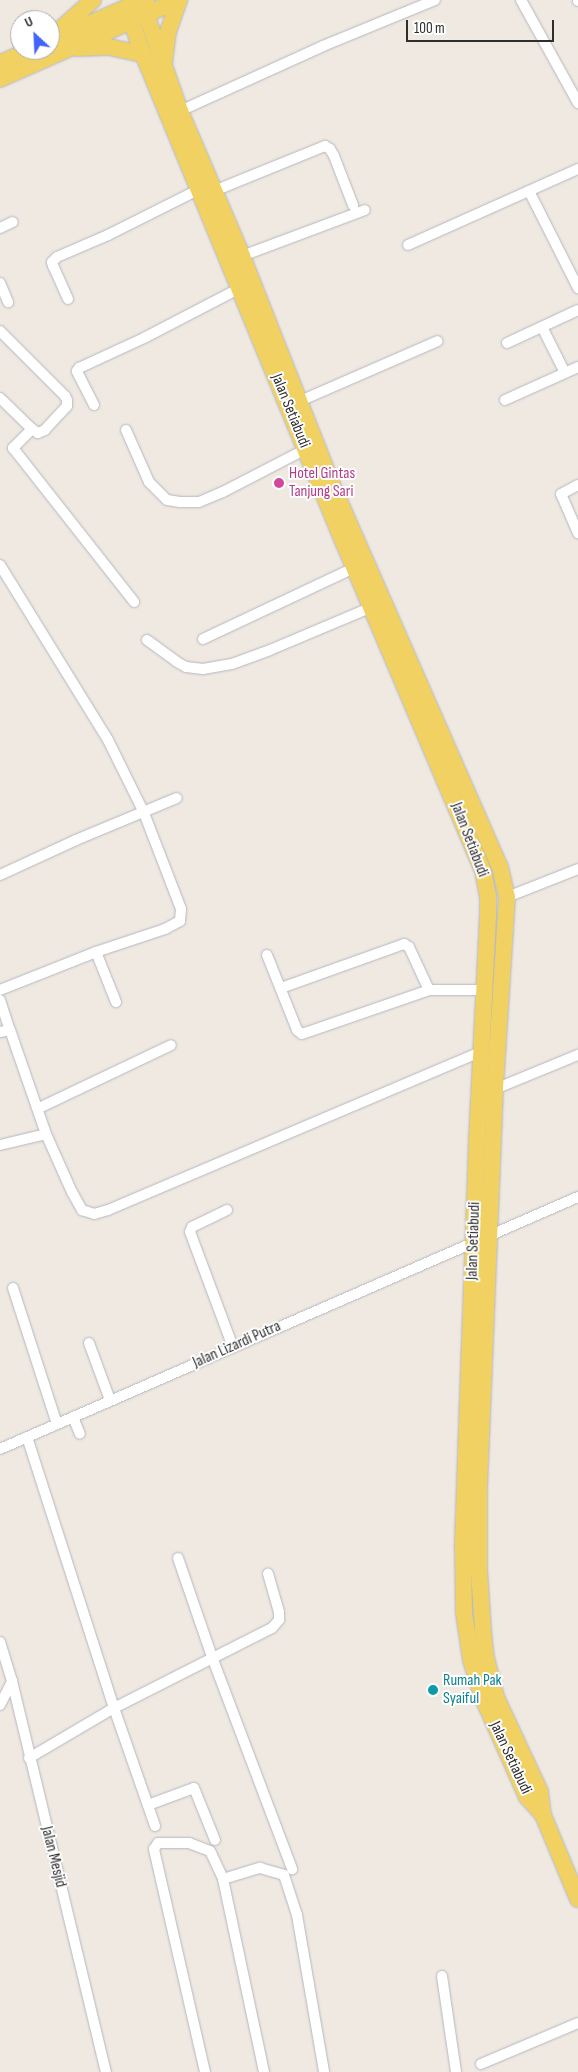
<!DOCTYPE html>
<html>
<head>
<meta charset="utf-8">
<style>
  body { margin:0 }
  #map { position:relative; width:578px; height:2072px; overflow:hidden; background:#efe9e1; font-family:"Sofia Sans Condensed",sans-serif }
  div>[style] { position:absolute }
  .roads { filter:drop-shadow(0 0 1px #b4b7c1) drop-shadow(0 0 1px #b4b7c1) }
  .street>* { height:10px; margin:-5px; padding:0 5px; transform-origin:5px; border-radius:5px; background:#fff }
  .primary>* { height:16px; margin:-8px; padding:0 8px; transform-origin:8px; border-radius:8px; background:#f2d163 }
  .dots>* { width:14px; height:14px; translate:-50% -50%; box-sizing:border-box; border:2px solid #fff; border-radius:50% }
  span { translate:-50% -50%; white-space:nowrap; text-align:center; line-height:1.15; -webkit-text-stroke:4px #fff; paint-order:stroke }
  .street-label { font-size:16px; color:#2e2e2e }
  .hotel-label { font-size:16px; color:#b23c85 }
  .left { translate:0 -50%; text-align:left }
  .culture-label { font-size:16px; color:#0d838f }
  .north { position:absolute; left:10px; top:10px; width:50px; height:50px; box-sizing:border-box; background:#fff; border:1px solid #ababab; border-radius:50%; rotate:335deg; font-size:14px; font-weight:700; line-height:20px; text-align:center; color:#2e2e2e }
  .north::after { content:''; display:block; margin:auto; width:18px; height:22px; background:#4264fb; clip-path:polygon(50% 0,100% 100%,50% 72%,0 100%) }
  .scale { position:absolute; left:406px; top:20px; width:148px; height:22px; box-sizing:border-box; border:2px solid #2e2e2e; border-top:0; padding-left:6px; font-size:15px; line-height:18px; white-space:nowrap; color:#2e2e2e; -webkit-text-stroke:4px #fff; paint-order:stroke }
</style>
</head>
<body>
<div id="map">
  <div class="roads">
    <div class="street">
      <i style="left:521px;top:0;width:118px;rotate:61deg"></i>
      <i style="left:578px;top:0;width:1px;rotate:90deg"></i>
      <i style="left:180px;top:111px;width:157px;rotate:-24.4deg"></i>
      <i style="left:323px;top:46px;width:121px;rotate:-22.3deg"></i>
      <i style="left:214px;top:191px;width:120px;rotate:-22.1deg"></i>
      <i style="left:325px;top:146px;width:6px;rotate:31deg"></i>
      <i style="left:330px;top:149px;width:8px;rotate:60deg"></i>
      <i style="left:334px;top:156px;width:53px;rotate:68.8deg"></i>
      <i style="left:529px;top:191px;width:109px;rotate:63.2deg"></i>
      <i style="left:0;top:228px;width:14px;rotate:-25deg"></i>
      <i style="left:408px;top:245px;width:186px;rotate:-24.1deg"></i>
      <i style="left:242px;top:256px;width:131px;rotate:-20.5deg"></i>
      <i style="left:0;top:283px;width:21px;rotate:67deg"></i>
      <i style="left:68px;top:299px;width:36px;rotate:-114deg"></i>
      <i style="left:53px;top:266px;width:4px;rotate:-104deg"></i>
      <i style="left:52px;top:262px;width:7px;rotate:-45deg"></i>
      <i style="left:57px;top:257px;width:56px;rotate:-23.3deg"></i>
      <i style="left:108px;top:235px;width:101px;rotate:-26.6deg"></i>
      <i style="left:542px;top:327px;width:51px;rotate:63.4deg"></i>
      <i style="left:0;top:331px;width:92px;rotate:45deg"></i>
      <i style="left:65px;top:396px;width:4px;rotate:63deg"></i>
      <i style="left:67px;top:400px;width:6px;rotate:90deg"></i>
      <i style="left:67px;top:406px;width:33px;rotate:133deg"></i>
      <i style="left:45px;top:430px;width:8px;rotate:157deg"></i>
      <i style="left:38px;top:433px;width:7px;rotate:-146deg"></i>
      <i style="left:507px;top:343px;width:78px;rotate:-24.9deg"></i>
      <i style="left:0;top:398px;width:45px;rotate:44.1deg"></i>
      <i style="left:32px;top:429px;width:27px;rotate:135deg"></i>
      <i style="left:13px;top:448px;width:196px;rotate:51.8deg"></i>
      <i style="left:505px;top:400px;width:80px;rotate:-24.3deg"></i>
      <i style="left:300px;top:401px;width:150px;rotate:-23.5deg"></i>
      <i style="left:94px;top:405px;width:38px;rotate:-117deg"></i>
      <i style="left:77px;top:371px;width:4px;rotate:-56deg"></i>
      <i style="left:79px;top:368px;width:74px;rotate:-24.8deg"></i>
      <i style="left:146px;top:337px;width:106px;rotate:-27.5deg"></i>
      <i style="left:126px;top:430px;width:57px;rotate:66.1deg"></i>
      <i style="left:149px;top:482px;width:25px;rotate:45deg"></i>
      <i style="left:167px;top:500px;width:13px;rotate:9deg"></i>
      <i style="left:180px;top:502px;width:19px"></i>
      <i style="left:199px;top:502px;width:26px;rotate:-23deg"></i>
      <i style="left:223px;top:492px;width:93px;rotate:-27.4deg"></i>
      <i style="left:578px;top:485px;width:19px;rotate:152deg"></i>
      <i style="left:561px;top:494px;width:43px;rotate:66.4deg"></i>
      <i style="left:0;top:565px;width:206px;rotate:58.3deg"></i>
      <i style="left:108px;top:740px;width:81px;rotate:63.7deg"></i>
      <i style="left:144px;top:813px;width:103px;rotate:68.9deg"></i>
      <i style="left:181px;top:909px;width:12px;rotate:95deg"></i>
      <i style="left:180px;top:921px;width:17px;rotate:152deg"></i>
      <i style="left:165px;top:929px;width:73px;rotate:161.6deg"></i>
      <i style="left:96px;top:952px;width:103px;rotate:158.4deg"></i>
      <i style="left:203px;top:639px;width:167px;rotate:-25.2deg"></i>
      <i style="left:147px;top:640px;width:37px;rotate:36deg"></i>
      <i style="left:177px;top:662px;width:10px;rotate:29deg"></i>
      <i style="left:186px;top:667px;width:17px;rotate:7deg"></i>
      <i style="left:203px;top:669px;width:29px;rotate:-10deg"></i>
      <i style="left:232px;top:664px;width:40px;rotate:-20.2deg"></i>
      <i style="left:270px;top:650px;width:111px;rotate:-22.9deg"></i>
      <i style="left:0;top:875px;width:84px;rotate:-24.7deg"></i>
      <i style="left:76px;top:840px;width:109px;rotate:-22.6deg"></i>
      <i style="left:507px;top:897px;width:76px;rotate:-21.5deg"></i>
      <i style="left:96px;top:952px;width:54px;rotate:68.2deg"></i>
      <i style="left:267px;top:955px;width:81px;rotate:68.2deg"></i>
      <i style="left:297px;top:1030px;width:6px;rotate:39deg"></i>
      <i style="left:302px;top:1034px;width:134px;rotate:-19.1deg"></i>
      <i style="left:429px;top:990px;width:56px"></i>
      <i style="left:281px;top:988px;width:131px;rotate:-19.7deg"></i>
      <i style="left:404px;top:944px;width:6px;rotate:31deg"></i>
      <i style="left:409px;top:947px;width:47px;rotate:65.1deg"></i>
      <i style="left:0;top:1000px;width:32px;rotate:72deg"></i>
      <i style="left:0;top:1032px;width:10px;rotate:-11deg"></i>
      <i style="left:10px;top:1030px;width:110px;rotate:70.9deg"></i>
      <i style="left:46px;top:1134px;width:64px;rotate:65.9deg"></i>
      <i style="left:72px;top:1192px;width:21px;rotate:61deg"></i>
      <i style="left:82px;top:1210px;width:13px;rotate:18deg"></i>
      <i style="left:94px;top:1214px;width:15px;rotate:-16deg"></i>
      <i style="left:108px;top:1210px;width:405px;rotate:-23deg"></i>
      <i style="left:495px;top:1089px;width:90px;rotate:-22.3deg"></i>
      <i style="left:39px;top:1108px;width:146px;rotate:-25.5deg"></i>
      <i style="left:0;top:1145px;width:47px;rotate:-13.4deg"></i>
      <i style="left:227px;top:1210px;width:39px;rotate:154deg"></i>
      <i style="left:192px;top:1227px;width:5px;rotate:112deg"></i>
      <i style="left:190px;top:1232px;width:123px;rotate:69.5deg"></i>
      <i style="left:13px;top:1288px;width:143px;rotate:72.1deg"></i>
      <i style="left:89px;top:1343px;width:61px;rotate:69.8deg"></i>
      <i style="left:73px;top:1417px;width:18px;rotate:68deg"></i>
      <i style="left:27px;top:1437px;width:285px;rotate:72.2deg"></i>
      <i style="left:114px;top:1708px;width:125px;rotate:70.8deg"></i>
      <i style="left:0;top:1449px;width:631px;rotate:-23.56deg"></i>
      <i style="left:178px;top:1558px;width:105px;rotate:71deg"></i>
      <i style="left:212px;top:1657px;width:227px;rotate:69.3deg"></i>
      <i style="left:0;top:1642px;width:41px;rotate:72.9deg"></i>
      <i style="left:12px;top:1681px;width:402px;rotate:76.5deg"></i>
      <i style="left:0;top:1705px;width:27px;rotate:-63deg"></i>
      <i style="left:29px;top:1758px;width:99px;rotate:-30.5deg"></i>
      <i style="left:114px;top:1708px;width:177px;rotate:-26.9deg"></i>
      <i style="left:272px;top:1628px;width:11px;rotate:-49deg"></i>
      <i style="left:279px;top:1620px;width:8px;rotate:-90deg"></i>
      <i style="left:279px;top:1612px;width:40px;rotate:-106deg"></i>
      <i style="left:148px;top:1805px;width:49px;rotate:-20.3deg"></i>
      <i style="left:194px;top:1788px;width:56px;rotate:68deg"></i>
      <i style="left:223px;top:1879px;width:39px;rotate:-17deg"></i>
      <i style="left:260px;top:1868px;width:25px;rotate:16deg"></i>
      <i style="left:284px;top:1875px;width:42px;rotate:72deg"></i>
      <i style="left:297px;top:1915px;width:159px;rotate:80.2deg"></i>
      <i style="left:442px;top:1976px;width:97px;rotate:81.7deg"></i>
      <i style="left:481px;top:2064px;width:105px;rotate:-22.9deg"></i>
      <i style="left:205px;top:2072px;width:229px;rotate:-102.9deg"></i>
      <i style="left:154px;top:1849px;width:7px;rotate:-56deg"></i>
      <i style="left:158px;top:1843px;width:31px"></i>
      <i style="left:189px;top:1843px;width:22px;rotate:21deg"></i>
      <i style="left:210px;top:1851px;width:4px;rotate:63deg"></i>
      <i style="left:212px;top:1855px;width:26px;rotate:65deg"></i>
      <i style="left:223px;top:1879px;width:197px;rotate:78deg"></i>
    </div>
    <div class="primary">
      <i style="left:132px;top:0;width:20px;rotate:93deg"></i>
      <i style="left:131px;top:20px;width:36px;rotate:71deg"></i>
      <i style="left:143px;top:54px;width:519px;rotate:67.69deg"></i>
      <i style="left:340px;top:534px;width:366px;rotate:67deg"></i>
      <i style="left:483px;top:871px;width:25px;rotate:79deg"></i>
      <i style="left:488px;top:896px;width:19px;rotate:90deg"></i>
      <i style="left:488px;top:915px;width:225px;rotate:92.8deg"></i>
      <i style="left:477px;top:1140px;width:409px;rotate:92deg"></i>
      <i style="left:463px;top:1549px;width:64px;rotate:89.1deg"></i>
      <i style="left:464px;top:1613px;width:48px;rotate:81.5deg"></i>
      <i style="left:471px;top:1660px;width:38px;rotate:73deg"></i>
      <i style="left:482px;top:1696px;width:111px;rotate:66deg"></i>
      <i style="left:527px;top:1797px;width:24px;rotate:48deg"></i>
      <i style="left:146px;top:0;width:14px;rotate:90deg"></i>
      <i style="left:146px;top:14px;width:103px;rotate:70.7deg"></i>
      <i style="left:180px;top:111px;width:158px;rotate:66.8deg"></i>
      <i style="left:242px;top:256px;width:248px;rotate:68.5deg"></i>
      <i style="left:333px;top:487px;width:415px;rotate:66.3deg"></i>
      <i style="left:500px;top:867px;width:31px;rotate:77deg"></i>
      <i style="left:507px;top:897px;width:192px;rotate:93.6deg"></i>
      <i style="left:495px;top:1089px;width:404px;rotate:92.3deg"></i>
      <i style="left:479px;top:1493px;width:77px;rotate:90deg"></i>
      <i style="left:479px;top:1570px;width:61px;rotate:86.2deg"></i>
      <i style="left:483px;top:1631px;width:27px;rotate:84deg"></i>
      <i style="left:486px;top:1658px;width:40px;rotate:75.6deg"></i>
      <i style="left:496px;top:1697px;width:105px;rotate:65.1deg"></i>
      <i style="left:540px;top:1792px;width:23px;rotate:83deg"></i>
      <i style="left:543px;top:1815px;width:91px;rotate:67.4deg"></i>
      <i style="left:55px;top:34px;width:51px;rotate:-41.8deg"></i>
      <i style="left:50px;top:41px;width:97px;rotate:-23.7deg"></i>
      <i style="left:76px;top:48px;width:33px;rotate:-2deg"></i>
      <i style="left:109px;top:47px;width:35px;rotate:12deg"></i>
      <i style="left:0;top:63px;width:33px;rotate:-23deg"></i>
      <i style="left:164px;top:63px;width:31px;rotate:-83deg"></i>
      <i style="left:168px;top:32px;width:34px;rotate:-71deg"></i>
      <i style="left:0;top:79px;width:196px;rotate:-23.8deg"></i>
    </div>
  </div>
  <div class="dots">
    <i style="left:279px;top:483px;background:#d1479c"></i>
    <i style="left:433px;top:1690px;background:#0f9aa8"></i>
  </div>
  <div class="street-label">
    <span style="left:290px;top:411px;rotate:68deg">Jalan Setiabudi</span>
    <span style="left:469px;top:840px;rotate:69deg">Jalan Setiabudi</span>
    <span style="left:474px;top:1241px;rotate:-88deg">Jalan Setiabudi</span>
    <span style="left:237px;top:1345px;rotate:-24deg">Jalan Lizardi Putra</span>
    <span style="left:510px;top:1758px;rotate:65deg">Jalan Setiabudi</span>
    <span style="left:53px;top:1857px;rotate:76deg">Jalan Mesjid</span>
  </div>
  <div class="hotel-label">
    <span class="left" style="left:289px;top:483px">Hotel Gintas<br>Tanjung Sari</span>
  </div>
  <div class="culture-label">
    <span class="left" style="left:443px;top:1690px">Rumah Pak<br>Syaiful</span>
  </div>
  <div class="north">U</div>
  <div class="scale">100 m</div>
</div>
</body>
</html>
